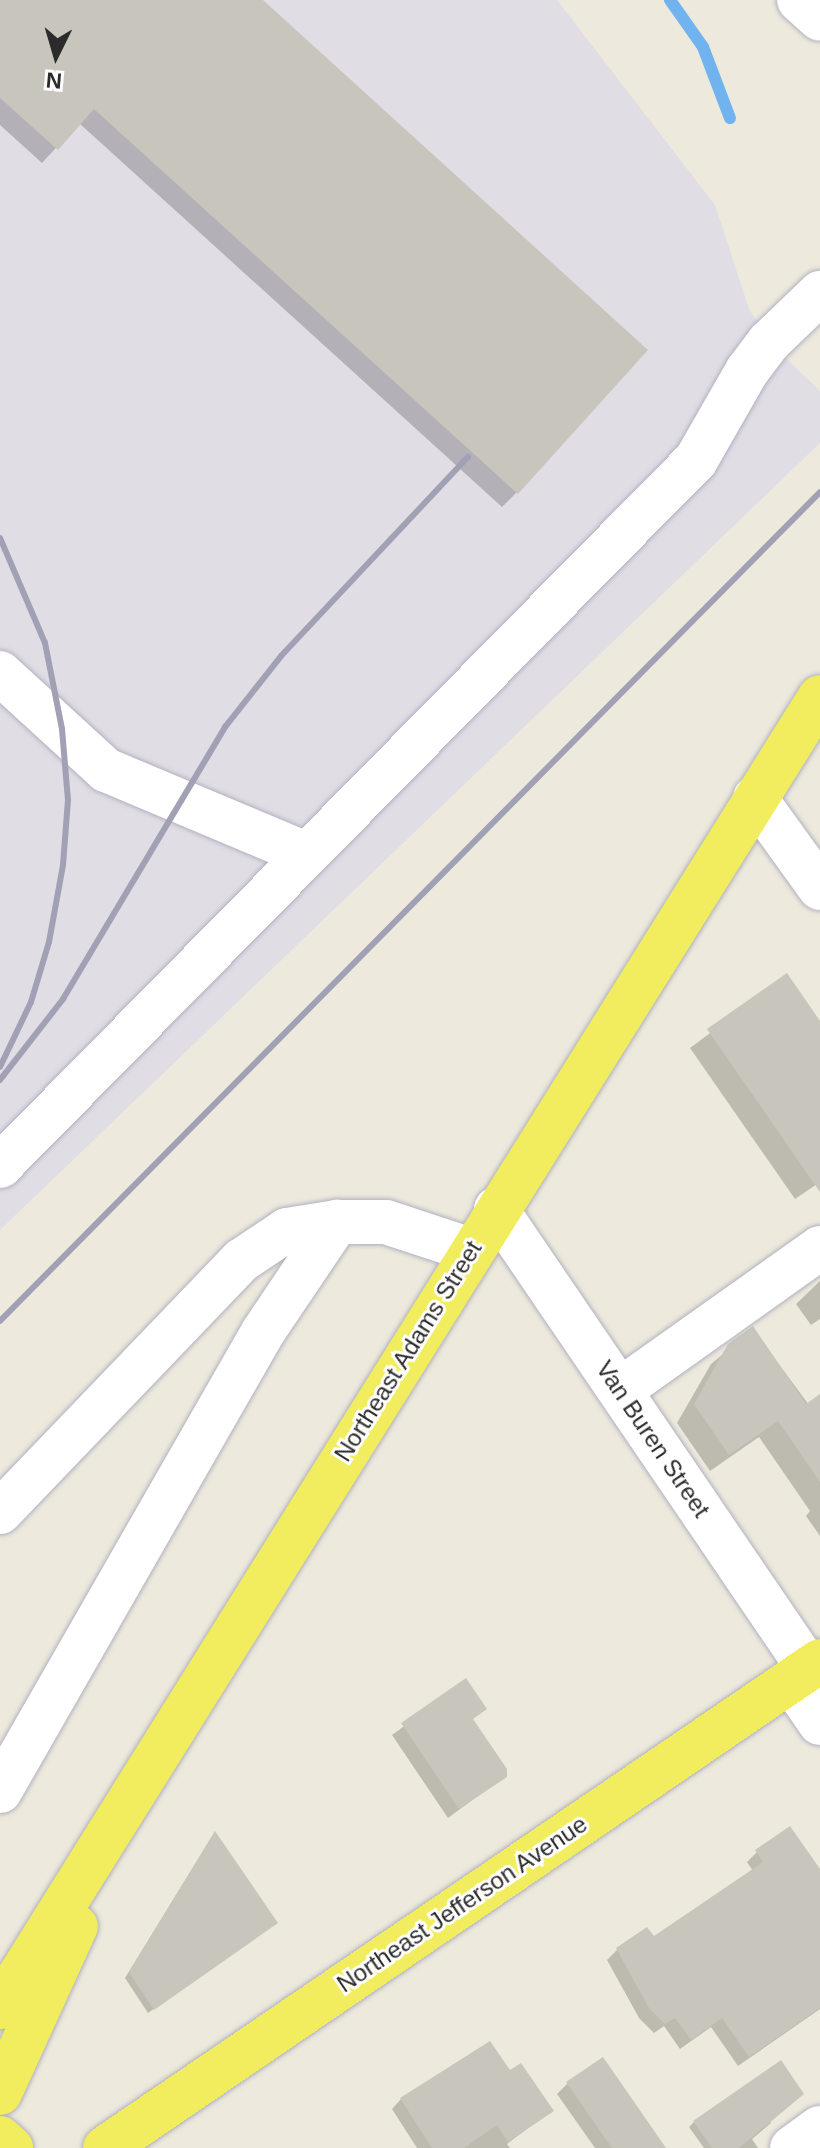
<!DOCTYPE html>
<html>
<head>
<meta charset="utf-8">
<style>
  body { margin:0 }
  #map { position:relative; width:820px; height:2148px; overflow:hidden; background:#ede9dd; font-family:Arial,sans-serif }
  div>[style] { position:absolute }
  .industrial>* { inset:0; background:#e1dde5 }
  .shadow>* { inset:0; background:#0003 }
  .stream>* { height:12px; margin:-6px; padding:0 6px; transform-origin:6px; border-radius:6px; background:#70b3ef }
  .building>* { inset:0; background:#c8c6bc }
  .roads { filter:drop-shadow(0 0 2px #b1b1bf) drop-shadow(0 0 2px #b1b1bf) }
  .minor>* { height:44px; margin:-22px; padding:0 22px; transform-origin:22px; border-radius:22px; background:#fff }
  .major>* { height:44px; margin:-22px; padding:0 22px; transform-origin:22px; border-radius:22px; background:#f1ed5e }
  .rail>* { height:6px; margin:-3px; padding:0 3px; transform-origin:3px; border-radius:3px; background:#a1a0b5 }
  span { translate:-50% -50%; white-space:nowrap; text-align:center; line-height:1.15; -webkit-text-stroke:6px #fff; paint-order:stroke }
  .street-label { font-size:24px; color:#2b2b2b }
  .north { position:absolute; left:16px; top:16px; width:80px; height:80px; -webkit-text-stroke:6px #fff; paint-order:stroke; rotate:185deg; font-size:22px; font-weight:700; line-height:32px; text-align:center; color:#2b2b2b }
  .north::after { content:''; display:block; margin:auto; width:28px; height:36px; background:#2b2b2b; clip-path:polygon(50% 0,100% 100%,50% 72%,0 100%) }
</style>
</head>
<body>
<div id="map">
  <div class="industrial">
    <i style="clip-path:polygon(0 0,557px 0,715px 205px,749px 309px,769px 342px,820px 391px,820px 443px,0 1230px)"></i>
  </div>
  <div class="shadow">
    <i style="clip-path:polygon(0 0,260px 0,517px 492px,502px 507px,79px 123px,42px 163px,0 125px)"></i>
    <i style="clip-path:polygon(787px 976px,820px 1024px,820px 1182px,795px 1199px,690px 1048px)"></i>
    <i style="clip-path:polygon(820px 1281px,820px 1319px,811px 1325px,796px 1304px)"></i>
    <i style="clip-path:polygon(753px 1329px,820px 1420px,820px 1536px,806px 1516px,810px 1511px,759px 1437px,710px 1471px,677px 1423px,711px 1364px)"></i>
    <i style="clip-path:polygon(466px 1681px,484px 1708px,472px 1720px,505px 1776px,448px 1818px,392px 1735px)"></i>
    <i style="clip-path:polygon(211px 1838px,271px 1927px,148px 2013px,125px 1978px)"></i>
    <i style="clip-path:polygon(757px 1852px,820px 1873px,820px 2009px,738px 2066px,711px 2027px,680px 2049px,664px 2026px,654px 2033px,639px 2018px,607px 1960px,617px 1950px,653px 1939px,753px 1871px,747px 1862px)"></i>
    <i style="clip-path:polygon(510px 2073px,552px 2110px,507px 2144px,510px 2148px,417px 2148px,392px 2109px,401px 2099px)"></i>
    <i style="clip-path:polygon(568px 2083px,630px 2148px,595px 2148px,557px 2094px)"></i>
    <i style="clip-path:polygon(768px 2118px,771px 2123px,752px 2139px,758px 2148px,704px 2148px,689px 2127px,694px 2122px)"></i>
  </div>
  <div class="stream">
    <i style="left:670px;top:0;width:57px;rotate:54.9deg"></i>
    <i style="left:703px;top:47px;width:76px;rotate:69.2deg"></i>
  </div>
  <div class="building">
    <i style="clip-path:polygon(0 0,263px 0,648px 350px,518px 494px,94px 109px,58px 150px,0 98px)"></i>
    <i style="clip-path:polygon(787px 973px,820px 1021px,820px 1192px,707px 1029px)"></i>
    <i style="clip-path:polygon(753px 1326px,806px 1404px,820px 1394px,820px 1482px,778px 1421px,729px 1455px,694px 1404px,728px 1344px)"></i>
    <i style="clip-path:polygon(466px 1678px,487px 1709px,473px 1719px,507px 1769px,507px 1777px,459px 1809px,401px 1723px)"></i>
    <i style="clip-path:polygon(790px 1826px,820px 1869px,820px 2008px,749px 2057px,722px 2018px,691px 2040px,675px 2018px,665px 2024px,649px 2008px,616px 1948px,647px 1927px,654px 1936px,763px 1862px,755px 1850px)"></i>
    <i style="clip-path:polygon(215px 1831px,278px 1923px,154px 2010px,129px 1972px)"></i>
    <i style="clip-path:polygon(490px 2041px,510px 2070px,521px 2063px,554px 2111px,508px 2142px,497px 2125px,464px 2148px,432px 2148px,400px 2098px)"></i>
    <i style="clip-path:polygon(603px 2057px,666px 2148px,612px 2148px,566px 2082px)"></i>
    <i style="clip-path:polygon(781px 2060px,804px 2094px,739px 2148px,712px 2148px,693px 2121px)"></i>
  </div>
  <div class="roads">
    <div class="minor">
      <i style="left:799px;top:0;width:28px;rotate:42deg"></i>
      <i style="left:0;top:673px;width:144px;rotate:42.5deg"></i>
      <i style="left:106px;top:770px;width:217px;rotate:22.8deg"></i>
      <i style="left:755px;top:798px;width:111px;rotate:54.2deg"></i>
      <i style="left:0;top:1166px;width:991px;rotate:-45.41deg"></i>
      <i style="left:696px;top:460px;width:103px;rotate:-60.2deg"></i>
      <i style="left:747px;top:371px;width:36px;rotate:-53deg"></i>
      <i style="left:769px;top:342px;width:71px;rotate:-43.9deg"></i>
      <i style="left:496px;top:1209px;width:556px;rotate:55.77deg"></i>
      <i style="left:620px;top:1390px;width:245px;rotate:-35.4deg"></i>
      <i style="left:0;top:1512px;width:349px;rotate:-46.2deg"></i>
      <i style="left:242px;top:1260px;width:54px;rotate:-33.7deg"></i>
      <i style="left:287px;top:1230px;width:51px;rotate:-9.1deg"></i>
      <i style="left:337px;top:1222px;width:49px"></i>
      <i style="left:386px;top:1222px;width:89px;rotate:18.2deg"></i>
      <i style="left:791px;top:1681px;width:51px;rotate:55.4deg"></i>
      <i style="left:0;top:1791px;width:529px;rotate:-60.19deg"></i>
      <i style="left:263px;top:1332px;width:133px;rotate:-56.1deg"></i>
      <i style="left:792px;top:2148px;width:34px;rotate:-36deg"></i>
    </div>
    <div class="major">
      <i style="left:0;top:2007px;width:1545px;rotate:-57.96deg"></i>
      <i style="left:0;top:2093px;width:183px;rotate:-65.5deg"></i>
      <i style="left:0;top:2138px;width:15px;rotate:42deg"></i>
      <i style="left:105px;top:2148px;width:865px;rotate:-34.26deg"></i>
    </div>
  </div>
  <div class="rail">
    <i style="left:0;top:538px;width:114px;rotate:66.8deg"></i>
    <i style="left:45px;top:643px;width:88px;rotate:78.8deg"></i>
    <i style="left:62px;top:729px;width:71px;rotate:85.2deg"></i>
    <i style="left:68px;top:800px;width:65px;rotate:94.4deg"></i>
    <i style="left:63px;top:865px;width:78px;rotate:100.3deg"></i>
    <i style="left:49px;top:942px;width:63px;rotate:106.7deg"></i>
    <i style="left:31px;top:1002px;width:72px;rotate:115.5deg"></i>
    <i style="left:0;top:1080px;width:103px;rotate:-52.1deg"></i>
    <i style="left:63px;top:999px;width:317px;rotate:-59.2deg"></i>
    <i style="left:225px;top:727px;width:90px;rotate:-51.7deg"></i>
    <i style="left:281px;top:656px;width:273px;rotate:-46.8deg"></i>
    <i style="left:0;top:1321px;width:1166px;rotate:-45.31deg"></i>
  </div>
  <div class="street-label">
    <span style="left:408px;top:1351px;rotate:-58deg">Northeast Adams Street</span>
    <span style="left:653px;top:1439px;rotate:56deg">Van Buren Street</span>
    <span style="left:462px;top:1904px;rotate:-34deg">Northeast Jefferson Avenue</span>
  </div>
  <div class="north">N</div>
</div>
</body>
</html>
